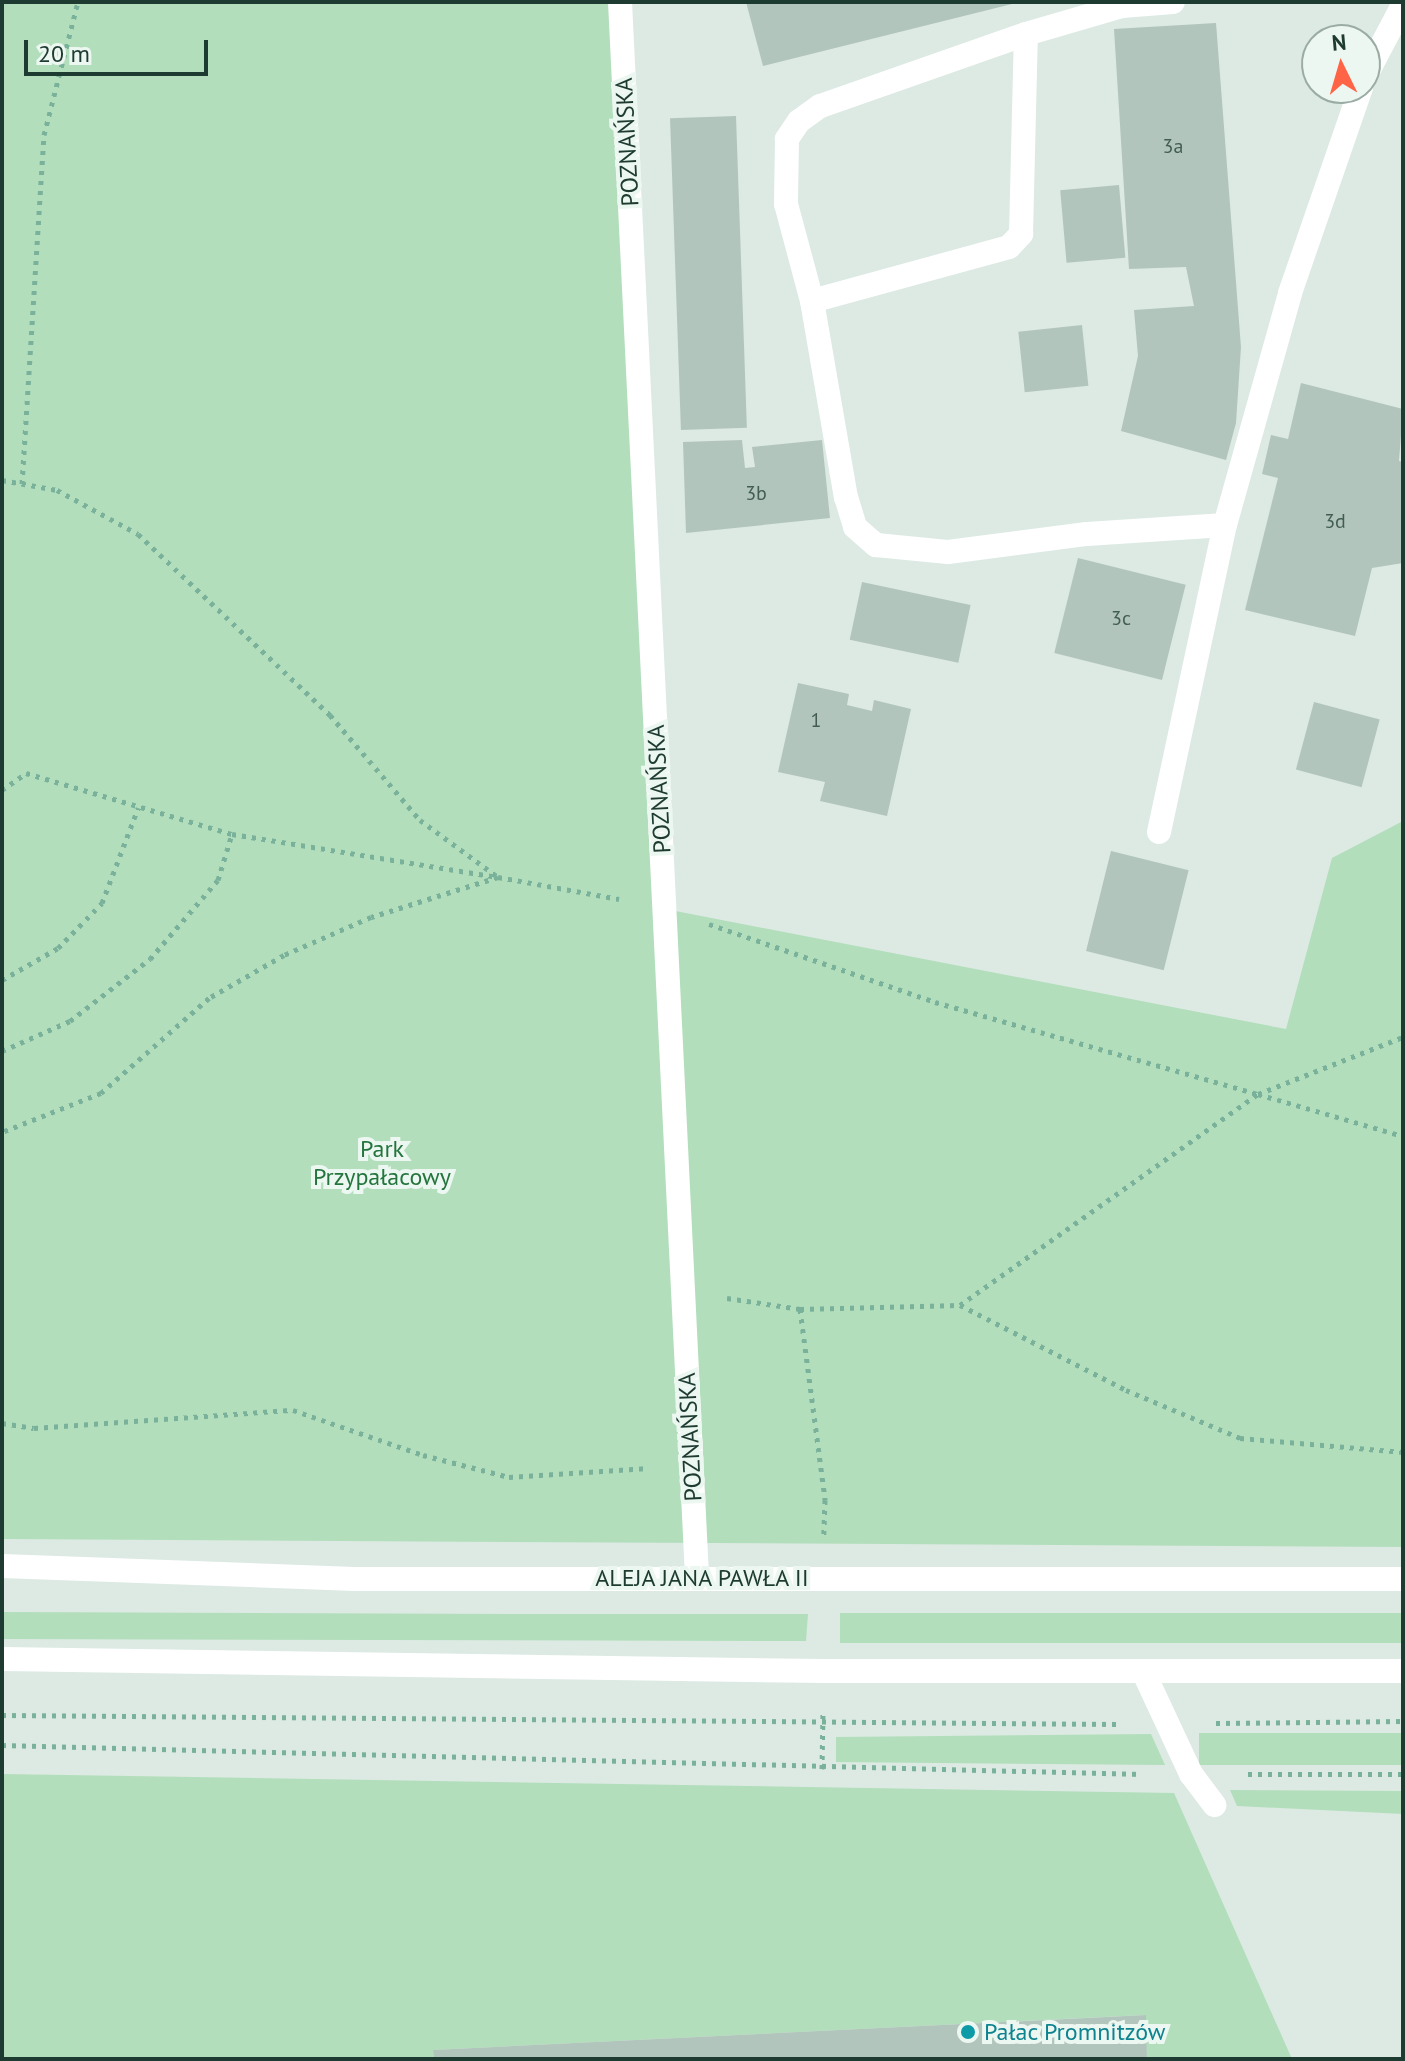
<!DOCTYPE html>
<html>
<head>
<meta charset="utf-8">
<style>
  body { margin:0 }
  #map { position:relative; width:1405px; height:2061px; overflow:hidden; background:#dceae3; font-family:"PT Sans",sans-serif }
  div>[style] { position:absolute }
  .green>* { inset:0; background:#b2debb; transform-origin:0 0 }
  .building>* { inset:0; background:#b2c5bc; transform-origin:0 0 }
  .path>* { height:5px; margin-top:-2.5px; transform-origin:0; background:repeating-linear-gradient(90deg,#7ab19b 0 4px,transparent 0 10px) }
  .minor>* { height:24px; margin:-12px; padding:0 12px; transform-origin:12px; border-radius:12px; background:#fff }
  .dots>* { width:22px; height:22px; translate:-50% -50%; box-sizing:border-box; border:4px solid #edf7f1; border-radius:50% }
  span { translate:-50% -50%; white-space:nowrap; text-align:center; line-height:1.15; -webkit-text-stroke:8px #edf7f1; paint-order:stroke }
  .number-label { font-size:20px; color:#425e53 }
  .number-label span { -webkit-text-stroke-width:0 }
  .street-label { font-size:24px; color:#1d3b30 }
  .park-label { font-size:24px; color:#24753d }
  .culture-label { font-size:24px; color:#0d838f }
  .left { translate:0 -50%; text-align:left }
  .frame { position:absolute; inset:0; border:4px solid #1d3b30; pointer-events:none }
  .north { position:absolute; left:1301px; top:24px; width:80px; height:80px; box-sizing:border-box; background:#edf7f1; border:2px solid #9aaca4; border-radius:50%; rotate:355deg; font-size:22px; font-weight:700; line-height:32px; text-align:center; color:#1d3b30 }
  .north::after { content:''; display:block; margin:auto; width:28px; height:36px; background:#ff6446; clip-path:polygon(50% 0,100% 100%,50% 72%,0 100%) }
  .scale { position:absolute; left:24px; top:40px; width:184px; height:36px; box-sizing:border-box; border:4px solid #1d3b30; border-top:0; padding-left:10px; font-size:24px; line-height:28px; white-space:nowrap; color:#1d3b30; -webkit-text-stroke:6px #edf7f1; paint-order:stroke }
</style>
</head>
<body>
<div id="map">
  <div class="green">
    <i style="clip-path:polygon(2px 2px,619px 2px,665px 909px,1286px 1029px,1332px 858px,1403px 821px,1403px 1547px,2px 1539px)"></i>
    <i style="clip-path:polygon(2px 1612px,517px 1614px,808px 1614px,806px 1641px,2px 1639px)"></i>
    <i style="left:840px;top:1613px;width:563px;height:30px"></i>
    <i style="left:1199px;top:1733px;width:204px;height:32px"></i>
    <i style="clip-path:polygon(1151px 1734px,1165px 1765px,836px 1762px,836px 1737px)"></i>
    <i style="clip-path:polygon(2px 1774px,1174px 1793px,1292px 2059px,1147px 2059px,1145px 2015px,433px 2050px,434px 2059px,2px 2059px)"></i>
    <i style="clip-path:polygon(1230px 1790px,1403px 1791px,1403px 1814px,1237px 1806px)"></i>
  </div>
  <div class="building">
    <i style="clip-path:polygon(746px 2px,1016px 2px,1016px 3px,763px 66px)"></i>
    <i style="clip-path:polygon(1216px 23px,1241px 347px,1236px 423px,1226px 460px,1121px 431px,1138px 356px,1134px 310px,1194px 306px,1186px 267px,1129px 269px,1114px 29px)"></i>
    <i style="left:736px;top:116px;width:312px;height:66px;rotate:88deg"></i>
    <i style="left:1119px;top:185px;width:73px;height:59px;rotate:85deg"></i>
    <i style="left:1082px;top:325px;width:61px;height:64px;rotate:84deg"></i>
    <i style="clip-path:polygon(1301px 383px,1403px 409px,1399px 461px,1403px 462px,1403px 563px,1372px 568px,1355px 636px,1245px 610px,1278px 478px,1262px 474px,1271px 435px,1288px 439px)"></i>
    <i style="clip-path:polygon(742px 440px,745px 468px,755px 467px,752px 447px,822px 440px,830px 518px,686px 533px,683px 442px)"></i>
    <i style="left:1078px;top:558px;width:111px;height:98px;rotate:14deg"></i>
    <i style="left:862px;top:582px;width:111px;height:59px;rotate:12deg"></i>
    <i style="clip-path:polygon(798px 683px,849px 694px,847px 705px,872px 711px,874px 700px,911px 709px,887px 816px,820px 801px,825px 782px,778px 772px)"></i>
    <i style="left:1314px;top:702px;width:68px;height:70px;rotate:15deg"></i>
    <i style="left:1111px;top:851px;width:80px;height:103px;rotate:14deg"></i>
    <i style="clip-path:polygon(1146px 2015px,1147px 2059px,434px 2059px,433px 2050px)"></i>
  </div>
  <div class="path">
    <i style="left:2px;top:480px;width:56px;rotate:10.3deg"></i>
    <i style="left:57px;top:490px;width:92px;rotate:28.5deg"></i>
    <i style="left:138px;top:534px;width:264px;rotate:43.3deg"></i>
    <i style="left:330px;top:715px;width:138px;rotate:49.4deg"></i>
    <i style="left:420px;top:820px;width:97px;rotate:36.2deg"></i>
    <i style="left:498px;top:877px;width:123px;rotate:10.3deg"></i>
    <i style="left:22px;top:484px;width:350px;rotate:-86.4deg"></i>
    <i style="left:44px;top:135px;width:137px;rotate:-75.7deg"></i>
    <i style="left:2px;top:790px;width:29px;rotate:-35deg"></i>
    <i style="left:26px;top:773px;width:215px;rotate:16.5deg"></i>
    <i style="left:232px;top:834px;width:269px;rotate:9.2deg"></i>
    <i style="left:498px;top:877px;width:133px;rotate:162.5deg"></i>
    <i style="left:371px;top:917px;width:95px;rotate:156.4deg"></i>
    <i style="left:284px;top:955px;width:86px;rotate:150.2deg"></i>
    <i style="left:209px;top:998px;width:144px;rotate:138.7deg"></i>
    <i style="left:101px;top:1093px;width:106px;rotate:158.5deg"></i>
    <i style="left:709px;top:924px;width:239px;rotate:19deg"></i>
    <i style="left:935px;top:1002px;width:336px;rotate:15.9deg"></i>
    <i style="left:1258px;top:1094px;width:156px;rotate:-21.5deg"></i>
    <i style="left:2px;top:980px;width:64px;rotate:-29.7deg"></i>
    <i style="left:58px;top:948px;width:63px;rotate:-45.6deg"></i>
    <i style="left:102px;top:903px;width:102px;rotate:-69.2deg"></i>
    <i style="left:2px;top:1051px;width:74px;rotate:-23.8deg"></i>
    <i style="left:70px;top:1021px;width:101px;rotate:-37.8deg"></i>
    <i style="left:150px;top:959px;width:104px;rotate:-49.3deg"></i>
    <i style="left:218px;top:880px;width:48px;rotate:-73.1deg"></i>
    <i style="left:727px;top:1298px;width:74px;rotate:8.6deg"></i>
    <i style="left:800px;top:1309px;width:160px;rotate:-1.4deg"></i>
    <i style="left:960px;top:1305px;width:365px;rotate:-35.3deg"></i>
    <i style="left:1258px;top:1094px;width:151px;rotate:16.2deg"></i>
    <i style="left:960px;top:1305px;width:186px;rotate:27.1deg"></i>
    <i style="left:1126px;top:1390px;width:124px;rotate:22.8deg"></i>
    <i style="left:1240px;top:1438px;width:164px;rotate:4.9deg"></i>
    <i style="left:800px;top:1309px;width:193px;rotate:82.5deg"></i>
    <i style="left:825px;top:1500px;width:37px;rotate:92deg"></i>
    <i style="left:2px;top:1423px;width:32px;rotate:9deg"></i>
    <i style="left:34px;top:1428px;width:260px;rotate:-4deg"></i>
    <i style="left:293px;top:1410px;width:138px;rotate:19.1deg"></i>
    <i style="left:423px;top:1455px;width:89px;rotate:14.3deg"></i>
    <i style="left:509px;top:1477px;width:140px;rotate:-3.7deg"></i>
    <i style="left:2px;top:1715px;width:1116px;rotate:0.46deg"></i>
    <i style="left:1216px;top:1723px;width:187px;rotate:-0.6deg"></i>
    <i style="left:2px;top:1745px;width:1140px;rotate:1.46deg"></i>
    <i style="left:822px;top:1769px;width:55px;rotate:-89deg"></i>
    <i style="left:1248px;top:1774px;width:155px"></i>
  </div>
  <div class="minor">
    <i style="left:620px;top:2px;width:1577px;rotate:87.2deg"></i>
    <i style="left:1173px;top:2px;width:51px;rotate:175.5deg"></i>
    <i style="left:1122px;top:6px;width:100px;rotate:163.7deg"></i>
    <i style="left:1026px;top:34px;width:218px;rotate:160.7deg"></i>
    <i style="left:820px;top:106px;width:26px;rotate:144deg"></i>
    <i style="left:799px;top:121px;width:22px;rotate:124deg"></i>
    <i style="left:787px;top:139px;width:65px;rotate:90.9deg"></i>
    <i style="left:786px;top:204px;width:100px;rotate:75deg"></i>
    <i style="left:812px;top:301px;width:199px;rotate:80.2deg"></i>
    <i style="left:846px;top:497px;width:31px;rotate:73deg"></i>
    <i style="left:855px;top:527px;width:28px;rotate:41deg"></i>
    <i style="left:876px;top:545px;width:72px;rotate:5.6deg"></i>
    <i style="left:948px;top:552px;width:140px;rotate:-7.4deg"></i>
    <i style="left:1087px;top:534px;width:138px;rotate:-3.7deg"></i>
    <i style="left:1225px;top:525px;width:241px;rotate:-74.3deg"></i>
    <i style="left:1290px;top:293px;width:217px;rotate:-70.9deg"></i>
    <i style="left:1365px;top:77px;width:81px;rotate:-62.2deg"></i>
    <i style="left:812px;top:301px;width:204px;rotate:-15.3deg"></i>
    <i style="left:1009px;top:247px;width:18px;rotate:-47deg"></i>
    <i style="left:1021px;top:234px;width:200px;rotate:-88.6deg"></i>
    <i style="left:1159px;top:832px;width:314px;rotate:-77.9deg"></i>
    <i style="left:2px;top:1566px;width:353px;rotate:2.1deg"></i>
    <i style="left:355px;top:1579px;width:1048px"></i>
    <i style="left:2px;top:1659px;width:822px;rotate:0.84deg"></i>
    <i style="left:824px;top:1671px;width:579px"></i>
    <i style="left:1143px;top:1671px;width:114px;rotate:65deg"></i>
    <i style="left:1191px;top:1774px;width:39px;rotate:53deg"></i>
  </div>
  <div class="dots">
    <i style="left:968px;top:2032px;background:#0f9aa8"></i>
  </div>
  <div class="number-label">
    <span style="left:1173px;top:146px">3a</span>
    <span style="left:756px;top:493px">3b</span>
    <span style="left:1335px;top:521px">3d</span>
    <span style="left:1121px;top:618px">3c</span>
    <span style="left:816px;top:720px">1</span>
  </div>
  <div class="street-label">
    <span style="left:627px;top:142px;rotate:-93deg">POZNAŃSKA</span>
    <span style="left:659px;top:789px;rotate:-93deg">POZNAŃSKA</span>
    <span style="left:690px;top:1437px;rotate:-93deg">POZNAŃSKA</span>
    <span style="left:702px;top:1578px">ALEJA JANA PAWŁA II</span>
  </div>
  <div class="park-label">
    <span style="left:382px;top:1163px">Park<br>Przypałacowy</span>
  </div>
  <div class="culture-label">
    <span class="left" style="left:984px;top:2032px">Pałac Promnitzów</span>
  </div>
  <div class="frame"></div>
  <div class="north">N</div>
  <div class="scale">20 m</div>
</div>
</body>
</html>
